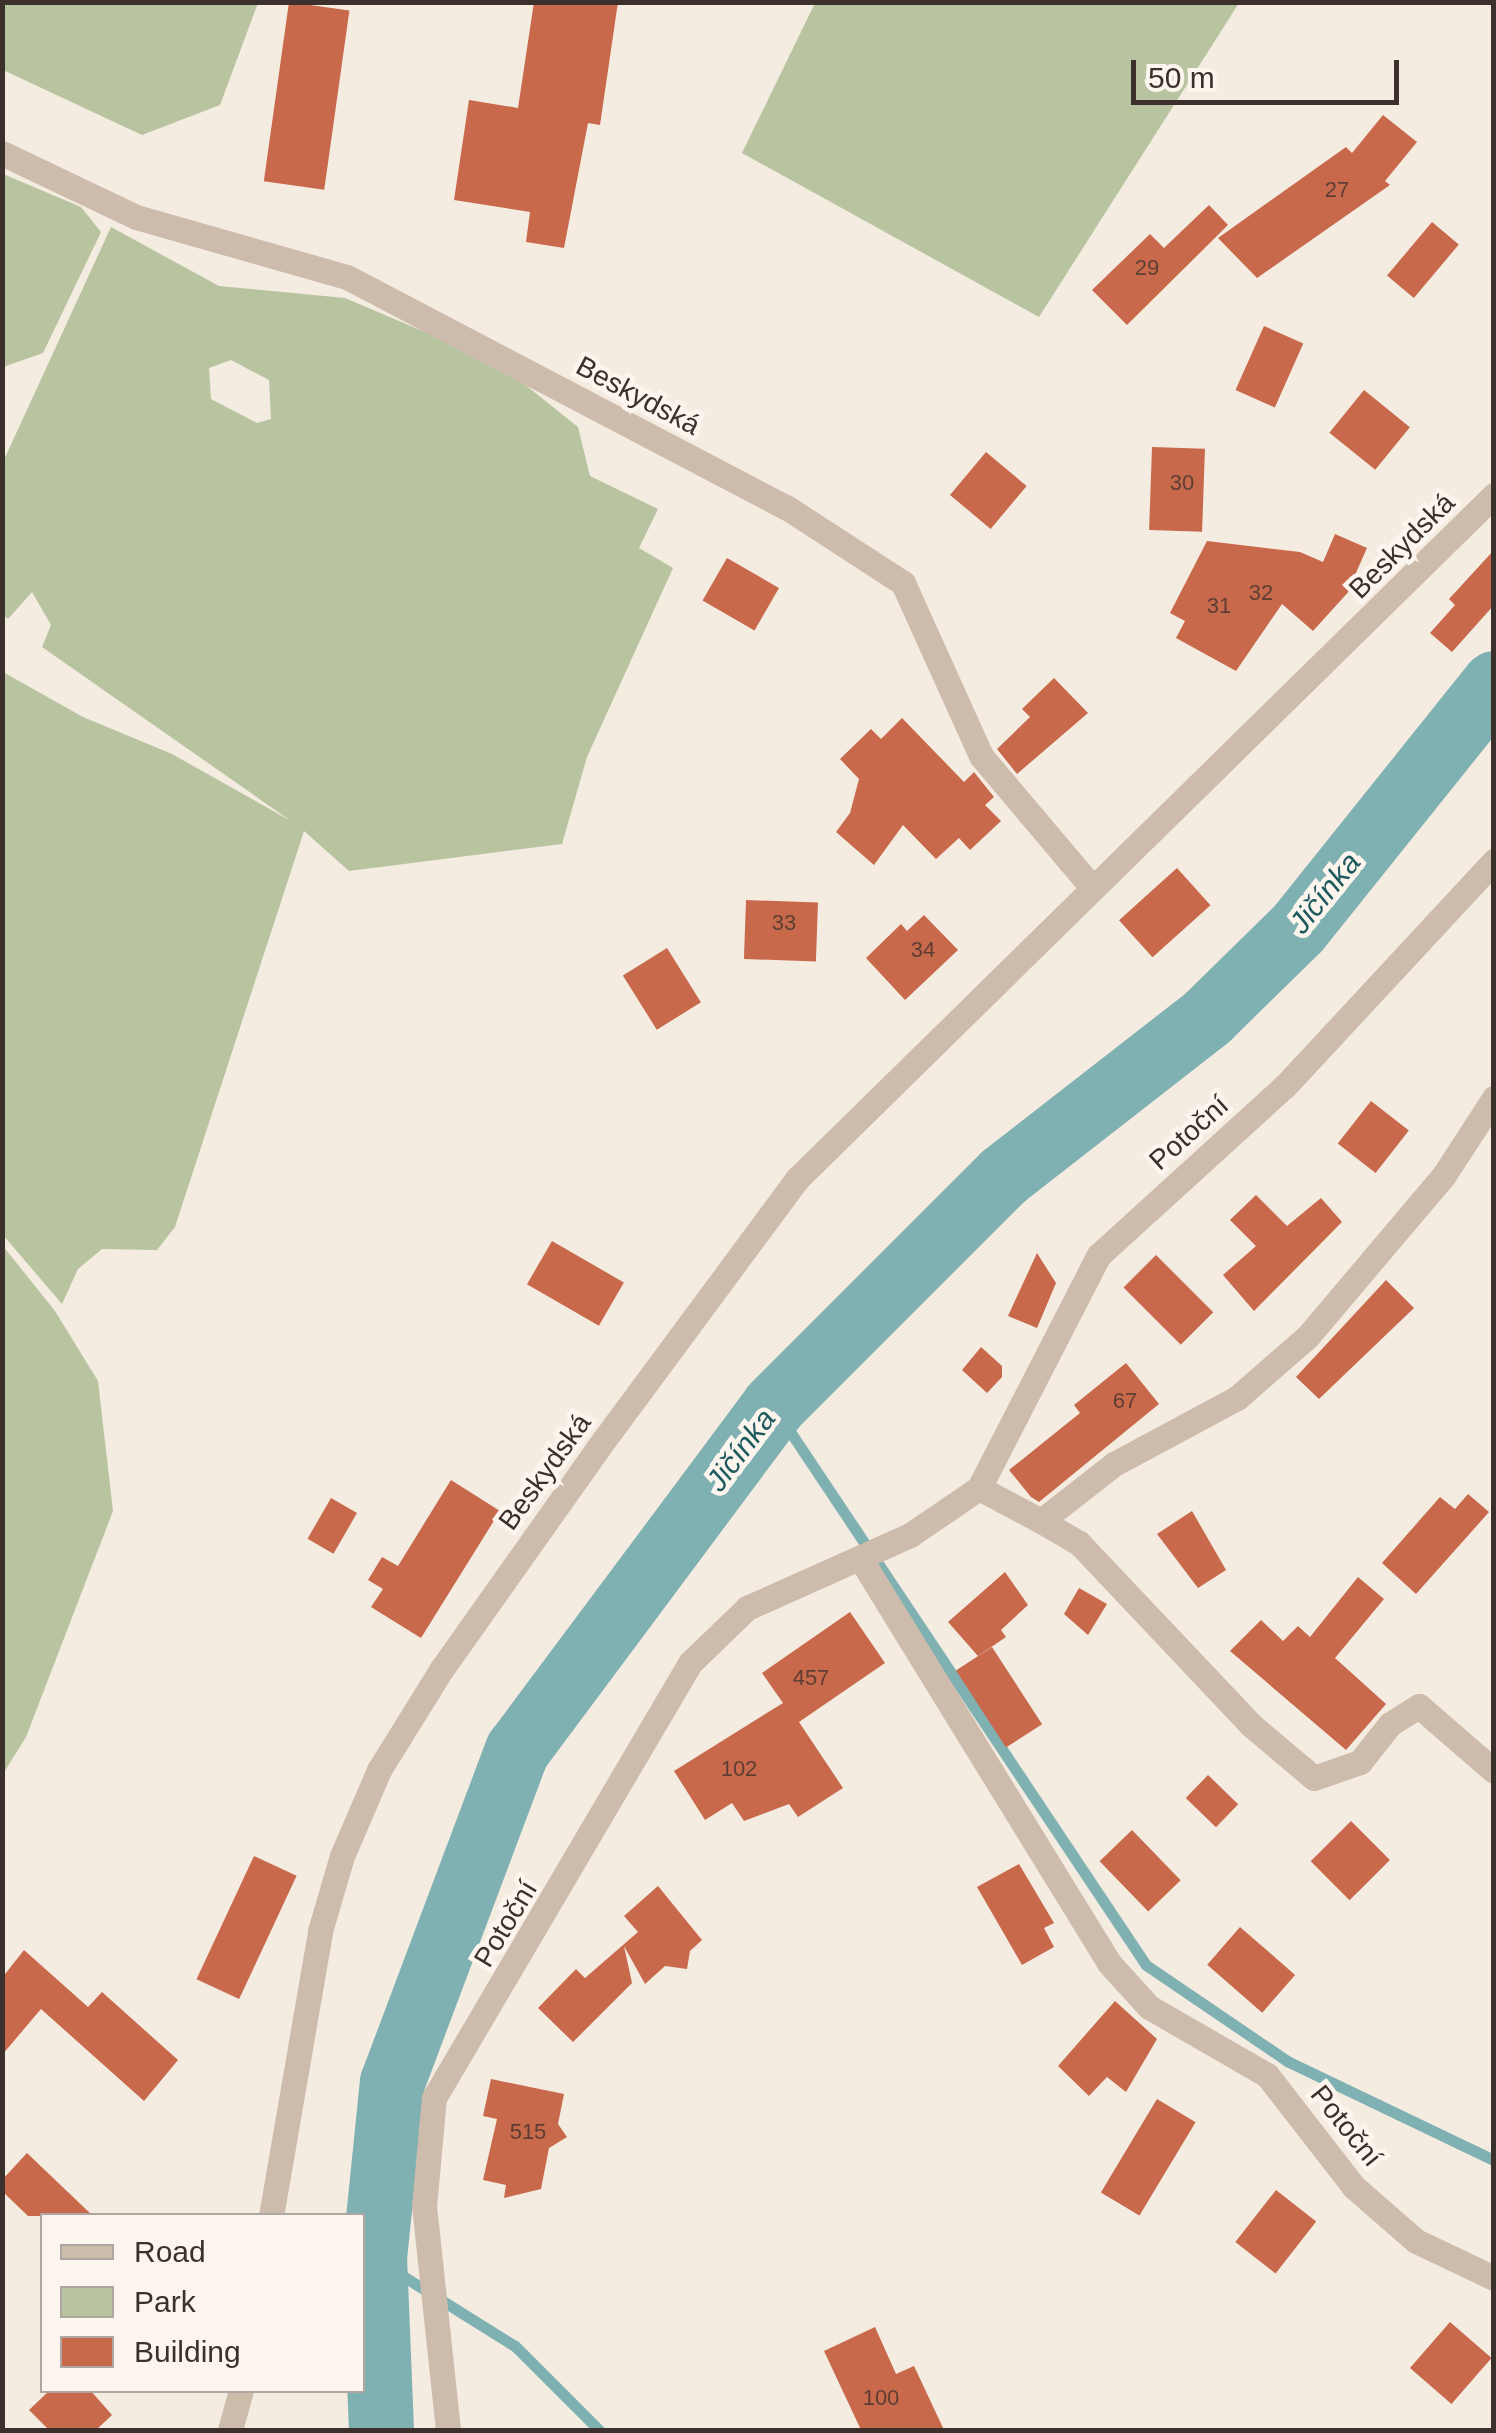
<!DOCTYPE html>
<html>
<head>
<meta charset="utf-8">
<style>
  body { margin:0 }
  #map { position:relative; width:1496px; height:2433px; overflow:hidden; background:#f4ebe1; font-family:Arial,sans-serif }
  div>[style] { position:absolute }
  .green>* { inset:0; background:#b8c4a0 }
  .stream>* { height:11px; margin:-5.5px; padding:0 5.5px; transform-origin:5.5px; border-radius:5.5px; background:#7fb0b2 }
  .river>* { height:65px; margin:-32.5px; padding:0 32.5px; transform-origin:32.5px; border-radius:32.5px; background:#7fb0b2 }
  .building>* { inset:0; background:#c8694b; transform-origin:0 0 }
  .minor>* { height:25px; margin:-12.5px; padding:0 12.5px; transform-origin:12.5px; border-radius:12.5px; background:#cdbbac }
  .tertiary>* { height:25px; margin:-12.5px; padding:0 12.5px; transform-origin:12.5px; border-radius:12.5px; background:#cdbbac }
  span { translate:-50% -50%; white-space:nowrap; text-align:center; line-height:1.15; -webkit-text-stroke:9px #fbf5ee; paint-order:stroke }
  .number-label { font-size:22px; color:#5e3e33 }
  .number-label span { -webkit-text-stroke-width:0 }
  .street-label { font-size:28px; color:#3b302b }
  .water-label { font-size:30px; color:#1f5a5e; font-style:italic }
  .frame { position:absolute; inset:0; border:5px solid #3b302b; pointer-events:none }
  .legend { position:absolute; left:40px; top:2213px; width:325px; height:180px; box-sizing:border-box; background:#fbf5ee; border:2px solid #aea6a0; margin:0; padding:12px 18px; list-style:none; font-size:30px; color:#3b302b }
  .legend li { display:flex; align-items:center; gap:20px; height:50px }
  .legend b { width:50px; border:2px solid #aea6a0 }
  .scale { position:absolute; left:1131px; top:60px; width:268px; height:45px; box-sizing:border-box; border:5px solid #3b302b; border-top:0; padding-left:12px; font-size:30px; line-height:35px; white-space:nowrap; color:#3b302b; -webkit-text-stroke:8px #fbf5ee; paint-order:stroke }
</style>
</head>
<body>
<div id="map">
  <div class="green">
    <i style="clip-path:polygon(2px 3px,3px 2px,258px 3px,220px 105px,142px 135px,3px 70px)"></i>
    <i style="clip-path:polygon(815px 3px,815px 2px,1239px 3px,1039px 317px,742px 153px)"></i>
    <i style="clip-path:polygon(3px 174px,81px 207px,101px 232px,43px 353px,3px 367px)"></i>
    <i style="clip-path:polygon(evenodd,111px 227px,219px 286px,345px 298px,498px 363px,578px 427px,590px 476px,658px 509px,639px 548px,673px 568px,587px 757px,562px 844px,349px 871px,304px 831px,175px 1227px,157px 1250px,102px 1249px,78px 1269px,62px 1304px,3px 1235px,3px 672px,83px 717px,172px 754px,291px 821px,42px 647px,51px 625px,32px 592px,8px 619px,3px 615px,3px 462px,111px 227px,231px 360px,269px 380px,271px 419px,257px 423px,211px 399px,209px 368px,231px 360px)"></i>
    <i style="clip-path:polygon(3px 1246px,55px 1311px,98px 1381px,113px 1511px,26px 1737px,3px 1774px)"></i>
  </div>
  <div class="stream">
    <i style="left:773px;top:1406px;width:672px;rotate:56.29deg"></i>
    <i style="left:1146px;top:1965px;width:171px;rotate:34.2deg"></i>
    <i style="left:1287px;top:2061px;width:229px;rotate:25.6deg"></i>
    <i style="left:374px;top:2258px;width:166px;rotate:32deg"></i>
    <i style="left:515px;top:2346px;width:119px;rotate:45deg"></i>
  </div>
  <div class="river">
    <i style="left:381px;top:2430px;width:172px;rotate:-92.3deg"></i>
    <i style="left:374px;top:2258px;width:177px;rotate:-84.2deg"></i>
    <i style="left:392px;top:2082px;width:355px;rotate:-69.4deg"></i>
    <i style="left:517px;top:1750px;width:429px;rotate:-53.3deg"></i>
    <i style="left:773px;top:1406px;width:325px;rotate:-45deg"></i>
    <i style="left:1003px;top:1176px;width:259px;rotate:-37.9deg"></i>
    <i style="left:1207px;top:1017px;width:126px;rotate:-44.4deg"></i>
    <i style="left:1297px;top:929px;width:315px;rotate:-51.3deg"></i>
  </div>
  <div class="building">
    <i style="left:289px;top:2px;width:61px;height:181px;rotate:8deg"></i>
    <i style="clip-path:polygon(534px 2px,618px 2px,600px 125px,588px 123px,564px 248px,526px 242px,530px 212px,454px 200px,469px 100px,518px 108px)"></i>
    <i style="clip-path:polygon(1383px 115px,1417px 142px,1385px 181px,1390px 185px,1257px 278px,1218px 238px,1346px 147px,1352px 153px)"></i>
    <i style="clip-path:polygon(1209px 205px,1228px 225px,1127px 325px,1092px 290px,1150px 234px,1164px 248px)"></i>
    <i style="left:1432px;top:222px;width:35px;height:70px;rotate:40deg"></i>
    <i style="left:1264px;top:326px;width:43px;height:70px;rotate:24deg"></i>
    <i style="left:1364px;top:390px;width:59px;height:55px;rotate:39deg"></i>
    <i style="left:1152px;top:447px;width:53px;height:83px;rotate:2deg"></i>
    <i style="left:986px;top:452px;width:53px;height:56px;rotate:40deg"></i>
    <i style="clip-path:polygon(1335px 534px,1367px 548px,1355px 575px,1361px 578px,1313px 631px,1282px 604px,1236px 671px,1176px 638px,1185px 621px,1170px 613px,1207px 541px,1300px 552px,1323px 562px)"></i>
    <i style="clip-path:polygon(1494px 550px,1494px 605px,1452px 652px,1430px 633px,1455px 605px,1449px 599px)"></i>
    <i style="left:727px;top:558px;width:60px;height:49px;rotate:30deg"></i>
    <i style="clip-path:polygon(1054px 678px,1088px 713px,1017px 774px,997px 749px,1030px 717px,1022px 709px)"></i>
    <i style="clip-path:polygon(902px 718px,964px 782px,974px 772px,994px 797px,985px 805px,1001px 821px,970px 850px,959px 838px,936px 859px,903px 825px,874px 865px,836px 832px,850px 813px,859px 779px,840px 759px,871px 729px,881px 739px)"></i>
    <i style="left:1177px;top:868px;width:50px;height:78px;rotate:48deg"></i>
    <i style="left:746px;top:900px;width:72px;height:59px;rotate:2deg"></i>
    <i style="clip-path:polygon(924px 915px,958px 950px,905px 1000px,866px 958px,901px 924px,907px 931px)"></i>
    <i style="left:667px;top:948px;width:64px;height:52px;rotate:58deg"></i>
    <i style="left:1371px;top:1101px;width:48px;height:54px;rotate:38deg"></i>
    <i style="clip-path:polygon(1256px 1195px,1287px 1226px,1321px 1198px,1342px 1222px,1254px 1311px,1223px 1275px,1256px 1246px,1230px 1220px)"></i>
    <i style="left:552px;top:1241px;width:83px;height:50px;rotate:30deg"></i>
    <i style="clip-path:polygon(1037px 1253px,1056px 1283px,1037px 1328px,1008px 1316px)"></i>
    <i style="left:1156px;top:1255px;width:81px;height:46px;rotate:45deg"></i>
    <i style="clip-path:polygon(1386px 1280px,1414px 1308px,1319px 1399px,1296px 1377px)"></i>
    <i style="clip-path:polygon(981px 1347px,1002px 1366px,1002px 1377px,987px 1393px,962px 1370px)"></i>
    <i style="clip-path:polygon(1126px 1363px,1159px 1404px,1039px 1502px,1031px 1497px,1009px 1470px,1080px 1413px,1074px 1405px)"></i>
    <i style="clip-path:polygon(451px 1480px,500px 1511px,421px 1638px,371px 1607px,383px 1589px,368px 1580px,382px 1557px,398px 1566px)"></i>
    <i style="clip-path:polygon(1468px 1494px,1489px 1512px,1416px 1594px,1382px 1563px,1440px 1497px,1455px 1509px)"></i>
    <i style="left:331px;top:1498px;width:30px;height:47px;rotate:30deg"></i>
    <i style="clip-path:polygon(1192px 1511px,1226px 1570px,1198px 1588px,1157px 1534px)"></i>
    <i style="clip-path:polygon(1005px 1572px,1028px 1605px,1001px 1630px,1006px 1637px,978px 1656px,948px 1622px)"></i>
    <i style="clip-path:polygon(1358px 1577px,1384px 1599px,1335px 1658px,1386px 1704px,1346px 1750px,1230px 1651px,1261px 1620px,1283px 1641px,1298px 1626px,1310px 1637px)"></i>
    <i style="clip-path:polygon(1079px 1588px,1107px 1604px,1088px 1635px,1064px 1614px)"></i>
    <i style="clip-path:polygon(850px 1612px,885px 1663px,799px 1722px,843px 1788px,798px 1817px,789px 1804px,744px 1821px,732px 1803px,705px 1820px,674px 1771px,783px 1703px,762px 1673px)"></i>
    <i style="left:992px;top:1647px;width:92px;height:43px;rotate:57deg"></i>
    <i style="left:1208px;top:1775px;width:42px;height:32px;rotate:44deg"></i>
    <i style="left:1351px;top:1821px;width:55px;height:57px;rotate:45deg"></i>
    <i style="left:1132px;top:1830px;width:70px;height:45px;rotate:46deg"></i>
    <i style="left:254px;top:1856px;width:47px;height:136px;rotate:25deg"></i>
    <i style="clip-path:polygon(1019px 1864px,1054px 1923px,1044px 1928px,1054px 1947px,1022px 1965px,977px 1887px)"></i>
    <i style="clip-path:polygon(658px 1886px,702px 1940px,690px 1951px,687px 1969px,665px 1966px,645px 1984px,624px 1946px,632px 1983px,573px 2042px,538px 2008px,576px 1969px,585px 1978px,638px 1932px,624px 1916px)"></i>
    <i style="left:1240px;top:1927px;width:73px;height:50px;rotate:41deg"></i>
    <i style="clip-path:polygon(24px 1950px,88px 2007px,102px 1992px,178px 2060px,144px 2101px,41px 2009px,2px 2055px,2px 1978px)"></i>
    <i style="clip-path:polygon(1115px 2001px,1157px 2039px,1126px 2092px,1107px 2077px,1089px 2096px,1058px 2066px)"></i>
    <i style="clip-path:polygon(491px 2079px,564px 2094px,558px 2124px,567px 2137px,549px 2148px,541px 2189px,504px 2198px,506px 2185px,483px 2180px,497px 2119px,483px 2116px)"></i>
    <i style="left:1157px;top:2099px;width:45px;height:109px;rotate:31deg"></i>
    <i style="clip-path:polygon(27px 2153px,93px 2216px,28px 2216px,2px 2191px,2px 2180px)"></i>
    <i style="left:1276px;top:2190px;width:51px;height:66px;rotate:38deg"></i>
    <i style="left:1450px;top:2322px;width:55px;height:61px;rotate:41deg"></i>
    <i style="clip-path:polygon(875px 2327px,896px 2374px,914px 2366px,944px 2430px,861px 2430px,824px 2351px)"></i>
    <i style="clip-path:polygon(50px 2390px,90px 2390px,112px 2415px,96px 2430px,49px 2430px,29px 2410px)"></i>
  </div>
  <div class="minor">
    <i style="left:2px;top:153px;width:148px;rotate:25.5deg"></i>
    <i style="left:136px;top:217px;width:219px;rotate:15.9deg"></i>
    <i style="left:347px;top:277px;width:496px;rotate:27.7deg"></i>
    <i style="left:786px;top:507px;width:140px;rotate:33deg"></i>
    <i style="left:903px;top:583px;width:190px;rotate:65.7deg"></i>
    <i style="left:981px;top:756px;width:169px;rotate:49.8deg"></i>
    <i style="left:979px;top:1488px;width:70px;rotate:28deg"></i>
    <i style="left:1041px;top:1521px;width:93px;rotate:-38deg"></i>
    <i style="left:1114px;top:1464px;width:140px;rotate:-28.2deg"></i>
    <i style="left:1237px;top:1398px;width:94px;rotate:-41.1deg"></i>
    <i style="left:1308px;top:1336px;width:211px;rotate:-49.8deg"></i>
    <i style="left:1444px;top:1175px;width:92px;rotate:-57deg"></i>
    <i style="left:1041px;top:1521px;width:44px;rotate:30.1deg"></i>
    <i style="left:1079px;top:1543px;width:250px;rotate:46.6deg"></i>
    <i style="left:1251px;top:1725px;width:82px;rotate:40.1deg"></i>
    <i style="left:1314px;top:1778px;width:49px;rotate:-19.2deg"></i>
    <i style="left:1360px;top:1762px;width:48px;rotate:-51.7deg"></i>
    <i style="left:1390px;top:1724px;width:34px;rotate:-32deg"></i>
    <i style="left:1419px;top:1706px;width:99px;rotate:40.9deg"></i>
    <i style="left:860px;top:1558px;width:475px;rotate:58.4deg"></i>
    <i style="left:1109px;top:1963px;width:59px;rotate:47.7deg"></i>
    <i style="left:1149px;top:2007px;width:136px;rotate:30deg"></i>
    <i style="left:1267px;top:2075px;width:142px;rotate:52.2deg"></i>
    <i style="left:1354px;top:2187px;width:82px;rotate:41.1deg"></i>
    <i style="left:1416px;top:2241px;width:86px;rotate:25.4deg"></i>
    <i style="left:448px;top:2430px;width:224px;rotate:-96.1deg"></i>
    <i style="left:424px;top:2207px;width:109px;rotate:-84.8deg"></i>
    <i style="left:434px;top:2098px;width:505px;rotate:-59.52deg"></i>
    <i style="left:690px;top:1663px;width:79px;rotate:-44deg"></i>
    <i style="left:747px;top:1608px;width:179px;rotate:-24.1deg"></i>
    <i style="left:910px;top:1535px;width:83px;rotate:-34.3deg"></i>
    <i style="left:979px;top:1488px;width:262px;rotate:-62.8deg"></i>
    <i style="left:1099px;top:1255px;width:251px;rotate:-42.3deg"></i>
    <i style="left:1285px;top:1086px;width:307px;rotate:-47.1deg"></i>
  </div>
  <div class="tertiary">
    <i style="left:271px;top:2216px;width:289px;rotate:-80.2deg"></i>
    <i style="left:320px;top:1931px;width:78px;rotate:-73.7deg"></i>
    <i style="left:342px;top:1856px;width:94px;rotate:-66.7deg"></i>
    <i style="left:379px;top:1770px;width:118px;rotate:-58.2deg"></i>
    <i style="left:441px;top:1670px;width:272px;rotate:-54.7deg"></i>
    <i style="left:598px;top:1448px;width:335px;rotate:-53.5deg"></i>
    <i style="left:797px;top:1179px;width:977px;rotate:-44.46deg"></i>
    <i style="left:230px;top:2430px;width:41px;rotate:-74.6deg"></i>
  </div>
  <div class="number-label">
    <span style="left:1337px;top:190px">27</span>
    <span style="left:1147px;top:268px">29</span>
    <span style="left:1182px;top:483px">30</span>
    <span style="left:1261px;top:593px">32</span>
    <span style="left:1219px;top:606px">31</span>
    <span style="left:784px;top:923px">33</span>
    <span style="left:923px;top:950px">34</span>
    <span style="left:1125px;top:1401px">67</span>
    <span style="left:811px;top:1678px">457</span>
    <span style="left:739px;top:1769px">102</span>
    <span style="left:528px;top:2132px">515</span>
    <span style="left:881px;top:2398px">100</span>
  </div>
  <div class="street-label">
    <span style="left:638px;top:396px;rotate:28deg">Beskydská</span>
    <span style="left:1402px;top:546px;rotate:-45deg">Beskydská</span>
    <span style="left:1189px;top:1133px;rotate:-42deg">Potoční</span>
    <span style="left:545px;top:1472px;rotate:-54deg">Beskydská</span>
    <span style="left:506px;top:1924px;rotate:-59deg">Potoční</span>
    <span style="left:1346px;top:2126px;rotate:51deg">Potoční</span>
  </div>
  <div class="water-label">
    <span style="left:1325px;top:893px;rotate:-51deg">Jičínka</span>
    <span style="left:741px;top:1450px;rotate:-53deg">Jičínka</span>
  </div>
  <div class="frame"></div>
  <ul class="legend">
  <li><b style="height:12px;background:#cdbbac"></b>Road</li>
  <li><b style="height:28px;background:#b8c4a0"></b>Park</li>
  <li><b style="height:28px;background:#c8694b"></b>Building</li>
  </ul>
  <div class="scale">50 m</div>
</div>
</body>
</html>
